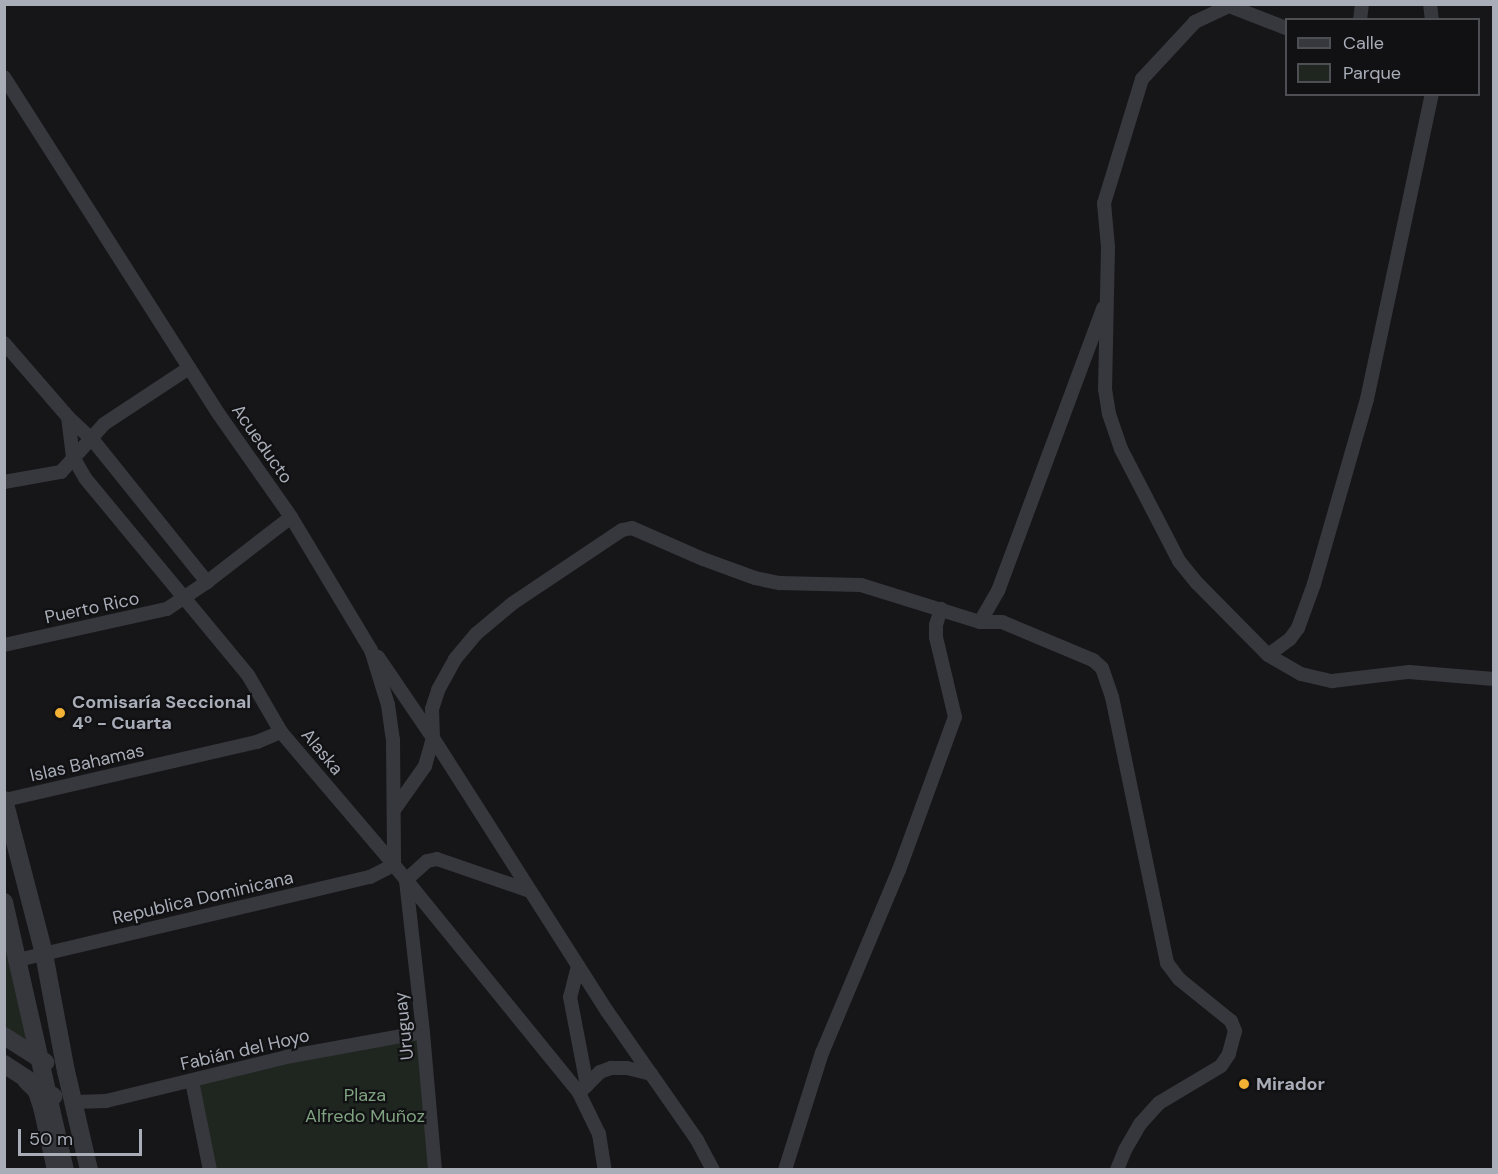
<!DOCTYPE html>
<html>
<head>
<meta charset="utf-8">
<style>
  body { margin:0 }
  #map { position:relative; width:1498px; height:1174px; overflow:hidden; background:#161618; font-family:"DM Sans",sans-serif }
  div>[style] { position:absolute }
  .green>* { inset:0; background:#1e261f }
  .minor>* { height:14px; margin:-7px; padding:0 7px; transform-origin:7px; border-radius:7px; background:#37383d }
  .tertiary>* { height:18px; margin:-9px; padding:0 9px; transform-origin:9px; border-radius:9px; background:#37383d }
  .dots>* { width:16px; height:16px; translate:-50% -50%; box-sizing:border-box; border:3px solid #111113; border-radius:50% }
  span { translate:-50% -50%; white-space:nowrap; text-align:center; line-height:1.15; -webkit-text-stroke:4.5px #111113; paint-order:stroke }
  .street-label { font-size:18px; color:#a8adb8 }
  .poi-label { font-size:18px; color:#a8adb8; font-weight:700 }
  .left { translate:0 -50%; text-align:left }
  .park-label { font-size:18px; color:#7fa381 }
  .frame { position:absolute; inset:0; border:6px solid #a8adb8; pointer-events:none }
  .legend { position:absolute; left:1285px; top:18px; width:195px; height:78px; box-sizing:border-box; background:#111113; border:2px solid #4d4f55; margin:0; padding:8px 10px; list-style:none; font-size:18px; color:#a8adb8 }
  .legend li { display:flex; align-items:center; gap:12px; height:30px }
  .legend b { width:30px; border:2px solid #4d4f55 }
  .scale { position:absolute; left:18px; top:1129px; width:124px; height:27px; box-sizing:border-box; border:3px solid #a8adb8; border-top:0; padding-left:8px; font-size:18px; line-height:21px; white-space:nowrap; color:#a8adb8; -webkit-text-stroke:4px #111113; paint-order:stroke }
</style>
</head>
<body>
<div id="map">
  <div class="green">
    <i style="clip-path:polygon(4px 902px,41px 1061px,5px 1036px)"></i>
    <i style="clip-path:polygon(423px 1032px,435px 1169px,210px 1169px,192px 1081px)"></i>
  </div>
  <div class="minor">
    <i style="left:1224px;top:4px;width:66px;rotate:21.2deg"></i>
    <i style="left:1430px;top:4px;width:16px;rotate:83deg"></i>
    <i style="left:1229px;top:6px;width:38px;rotate:155deg"></i>
    <i style="left:1195px;top:22px;width:78px;rotate:132.9deg"></i>
    <i style="left:1142px;top:79px;width:130px;rotate:107deg"></i>
    <i style="left:1104px;top:203px;width:44px;rotate:84.8deg"></i>
    <i style="left:1108px;top:247px;width:142px;rotate:91.2deg"></i>
    <i style="left:1105px;top:389px;width:25px;rotate:81deg"></i>
    <i style="left:1109px;top:414px;width:37px;rotate:71deg"></i>
    <i style="left:1121px;top:449px;width:126px;rotate:62.6deg"></i>
    <i style="left:1179px;top:561px;width:28px;rotate:51deg"></i>
    <i style="left:1197px;top:583px;width:101px;rotate:45.4deg"></i>
    <i style="left:1268px;top:655px;width:38px;rotate:30deg"></i>
    <i style="left:1301px;top:674px;width:32px;rotate:13deg"></i>
    <i style="left:1332px;top:681px;width:78px;rotate:-6.7deg"></i>
    <i style="left:1409px;top:672px;width:85px;rotate:4.7deg"></i>
    <i style="left:1360px;top:20px;width:16px;rotate:-83deg"></i>
    <i style="left:4px;top:77px;width:398px;rotate:57.5deg"></i>
    <i style="left:218px;top:413px;width:127px;rotate:54.9deg"></i>
    <i style="left:291px;top:517px;width:155px;rotate:59deg"></i>
    <i style="left:371px;top:650px;width:58px;rotate:72.8deg"></i>
    <i style="left:388px;top:705px;width:34px;rotate:82deg"></i>
    <i style="left:393px;top:739px;width:126px;rotate:89.5deg"></i>
    <i style="left:4px;top:343px;width:98px;rotate:49.1deg"></i>
    <i style="left:68px;top:417px;width:40px;rotate:82.9deg"></i>
    <i style="left:73px;top:457px;width:24px;rotate:60deg"></i>
    <i style="left:85px;top:478px;width:256px;rotate:50.4deg"></i>
    <i style="left:248px;top:675px;width:66px;rotate:59.9deg"></i>
    <i style="left:281px;top:732px;width:175px;rotate:49.6deg"></i>
    <i style="left:394px;top:865px;width:294px;rotate:50.9deg"></i>
    <i style="left:579px;top:1093px;width:46px;rotate:64deg"></i>
    <i style="left:599px;top:1134px;width:36px;rotate:81deg"></i>
    <i style="left:68px;top:417px;width:33px;rotate:43deg"></i>
    <i style="left:92px;top:439px;width:184px;rotate:51.2deg"></i>
    <i style="left:4px;top:482px;width:58px;rotate:-10deg"></i>
    <i style="left:61px;top:472px;width:64px;rotate:-48.1deg"></i>
    <i style="left:104px;top:424px;width:102px;rotate:-33.4deg"></i>
    <i style="left:980px;top:622px;width:36px;rotate:-60deg"></i>
    <i style="left:998px;top:591px;width:302px;rotate:-69.6deg"></i>
    <i style="left:4px;top:645px;width:167px;rotate:-12.5deg"></i>
    <i style="left:167px;top:609px;width:48px;rotate:-34deg"></i>
    <i style="left:207px;top:582px;width:106px;rotate:-37.7deg"></i>
    <i style="left:1268px;top:655px;width:27px;rotate:-36deg"></i>
    <i style="left:1290px;top:639px;width:14px;rotate:-54deg"></i>
    <i style="left:1298px;top:628px;width:47px;rotate:-70deg"></i>
    <i style="left:1314px;top:584px;width:192px;rotate:-74deg"></i>
    <i style="left:1367px;top:399px;width:312px;rotate:-78deg"></i>
    <i style="left:378px;top:657px;width:98px;rotate:55.8deg"></i>
    <i style="left:433px;top:738px;width:324px;rotate:57.5deg"></i>
    <i style="left:607px;top:1011px;width:77px;rotate:55.1deg"></i>
    <i style="left:5px;top:800px;width:259px;rotate:-13deg"></i>
    <i style="left:257px;top:742px;width:26px;rotate:-23deg"></i>
    <i style="left:394px;top:810px;width:54px;rotate:-54.8deg"></i>
    <i style="left:425px;top:766px;width:29px;rotate:-74deg"></i>
    <i style="left:433px;top:738px;width:29px;rotate:-92deg"></i>
    <i style="left:432px;top:709px;width:20px;rotate:-72deg"></i>
    <i style="left:438px;top:690px;width:35px;rotate:-61deg"></i>
    <i style="left:455px;top:659px;width:33px;rotate:-50deg"></i>
    <i style="left:476px;top:634px;width:48px;rotate:-40deg"></i>
    <i style="left:513px;top:603px;width:131px;rotate:-33.8deg"></i>
    <i style="left:622px;top:530px;width:10px;rotate:-11deg"></i>
    <i style="left:632px;top:528px;width:77px;rotate:23.6deg"></i>
    <i style="left:703px;top:559px;width:55px;rotate:20.1deg"></i>
    <i style="left:755px;top:578px;width:25px;rotate:12deg"></i>
    <i style="left:779px;top:583px;width:82px;rotate:1.4deg"></i>
    <i style="left:861px;top:585px;width:125px;rotate:17.3deg"></i>
    <i style="left:980px;top:622px;width:22px"></i>
    <i style="left:1002px;top:622px;width:99px;rotate:22.7deg"></i>
    <i style="left:1093px;top:660px;width:12px;rotate:42deg"></i>
    <i style="left:1102px;top:668px;width:31px;rotate:71deg"></i>
    <i style="left:1112px;top:697px;width:272px;rotate:78.3deg"></i>
    <i style="left:1167px;top:963px;width:20px;rotate:53deg"></i>
    <i style="left:1179px;top:979px;width:67px;rotate:38.9deg"></i>
    <i style="left:1231px;top:1021px;width:11px;rotate:68deg"></i>
    <i style="left:1235px;top:1031px;width:24px;rotate:105deg"></i>
    <i style="left:1229px;top:1054px;width:14px;rotate:124deg"></i>
    <i style="left:1221px;top:1066px;width:72px;rotate:149.2deg"></i>
    <i style="left:1159px;top:1103px;width:28px;rotate:132deg"></i>
    <i style="left:1140px;top:1124px;width:30px;rotate:120deg"></i>
    <i style="left:1125px;top:1150px;width:22px;rotate:112deg"></i>
    <i style="left:18px;top:960px;width:362px;rotate:-13.3deg"></i>
    <i style="left:370px;top:877px;width:27px;rotate:-27deg"></i>
    <i style="left:578px;top:966px;width:32px;rotate:104deg"></i>
    <i style="left:570px;top:997px;width:90px;rotate:79.1deg"></i>
    <i style="left:192px;top:1081px;width:91px;rotate:78.6deg"></i>
    <i style="left:25px;top:1082px;width:14px;rotate:45deg"></i>
    <i style="left:35px;top:1092px;width:16px;rotate:72deg"></i>
    <i style="left:40px;top:1107px;width:65px;rotate:77.5deg"></i>
    <i style="left:579px;top:1093px;width:30px;rotate:-45deg"></i>
    <i style="left:600px;top:1072px;width:12px;rotate:-20deg"></i>
    <i style="left:611px;top:1068px;width:16px"></i>
    <i style="left:627px;top:1068px;width:25px;rotate:14deg"></i>
    <i style="left:651px;top:1074px;width:80px;rotate:55.1deg"></i>
    <i style="left:697px;top:1140px;width:34px;rotate:62deg"></i>
    <i style="left:75px;top:1102px;width:31px;rotate:-2deg"></i>
    <i style="left:106px;top:1101px;width:185px;rotate:-13.7deg"></i>
    <i style="left:286px;top:1057px;width:139px;rotate:-10.3deg"></i>
    <i style="left:435px;top:1170px;width:139px;rotate:-95deg"></i>
    <i style="left:423px;top:1032px;width:153px;rotate:-96.4deg"></i>
    <i style="left:406px;top:880px;width:28px;rotate:-42deg"></i>
    <i style="left:427px;top:861px;width:10px;rotate:-11deg"></i>
    <i style="left:437px;top:859px;width:98px;rotate:19deg"></i>
    <i style="left:785px;top:1170px;width:123px;rotate:-72.5deg"></i>
    <i style="left:822px;top:1053px;width:199px;rotate:-67.2deg"></i>
    <i style="left:899px;top:870px;width:163px;rotate:-69.9deg"></i>
    <i style="left:955px;top:717px;width:82px;rotate:-103.4deg"></i>
    <i style="left:936px;top:637px;width:12px;rotate:-90deg"></i>
    <i style="left:936px;top:625px;width:17px;rotate:-73deg"></i>
  </div>
  <div class="tertiary">
    <i style="left:4px;top:800px;width:159px;rotate:75.4deg"></i>
    <i style="left:44px;top:954px;width:119px;rotate:79.4deg"></i>
    <i style="left:66px;top:1071px;width:102px;rotate:76.9deg"></i>
    <i style="left:4px;top:902px;width:275px;rotate:77.2deg"></i>
    <i style="left:4px;top:1036px;width:49px;rotate:32.4deg"></i>
    <i style="left:4px;top:1064px;width:59px;rotate:33.1deg"></i>
  </div>
  <div class="dots">
    <i style="left:60px;top:713px;background:#f2b134"></i>
    <i style="left:1244px;top:1084px;background:#f2b134"></i>
  </div>
  <div class="street-label">
    <span style="left:262px;top:444px;rotate:55deg">Acueducto</span>
    <span style="left:92px;top:608px;rotate:-12deg">Puerto Rico</span>
    <span style="left:322px;top:752px;rotate:50deg">Alaska</span>
    <span style="left:87px;top:763px;rotate:-13deg">Islas Bahamas</span>
    <span style="left:203px;top:898px;rotate:-13deg">Republica Dominicana</span>
    <span style="left:404px;top:1026px;rotate:-96deg">Uruguay</span>
    <span style="left:245px;top:1050px;rotate:-13deg">Fabián del Hoyo</span>
  </div>
  <div class="poi-label">
    <span class="left" style="left:72px;top:713px">Comisaría Seccional<br>4º - Cuarta</span>
    <span class="left" style="left:1256px;top:1084px">Mirador</span>
  </div>
  <div class="park-label">
    <span style="left:365px;top:1106px">Plaza<br>Alfredo Muñoz</span>
  </div>
  <div class="frame"></div>
  <ul class="legend">
  <li><b style="height:8px;background:#37383d"></b>Calle</li>
  <li><b style="height:16px;background:#1e261f"></b>Parque</li>
  </ul>
  <div class="scale">50 m</div>
</div>
</body>
</html>
